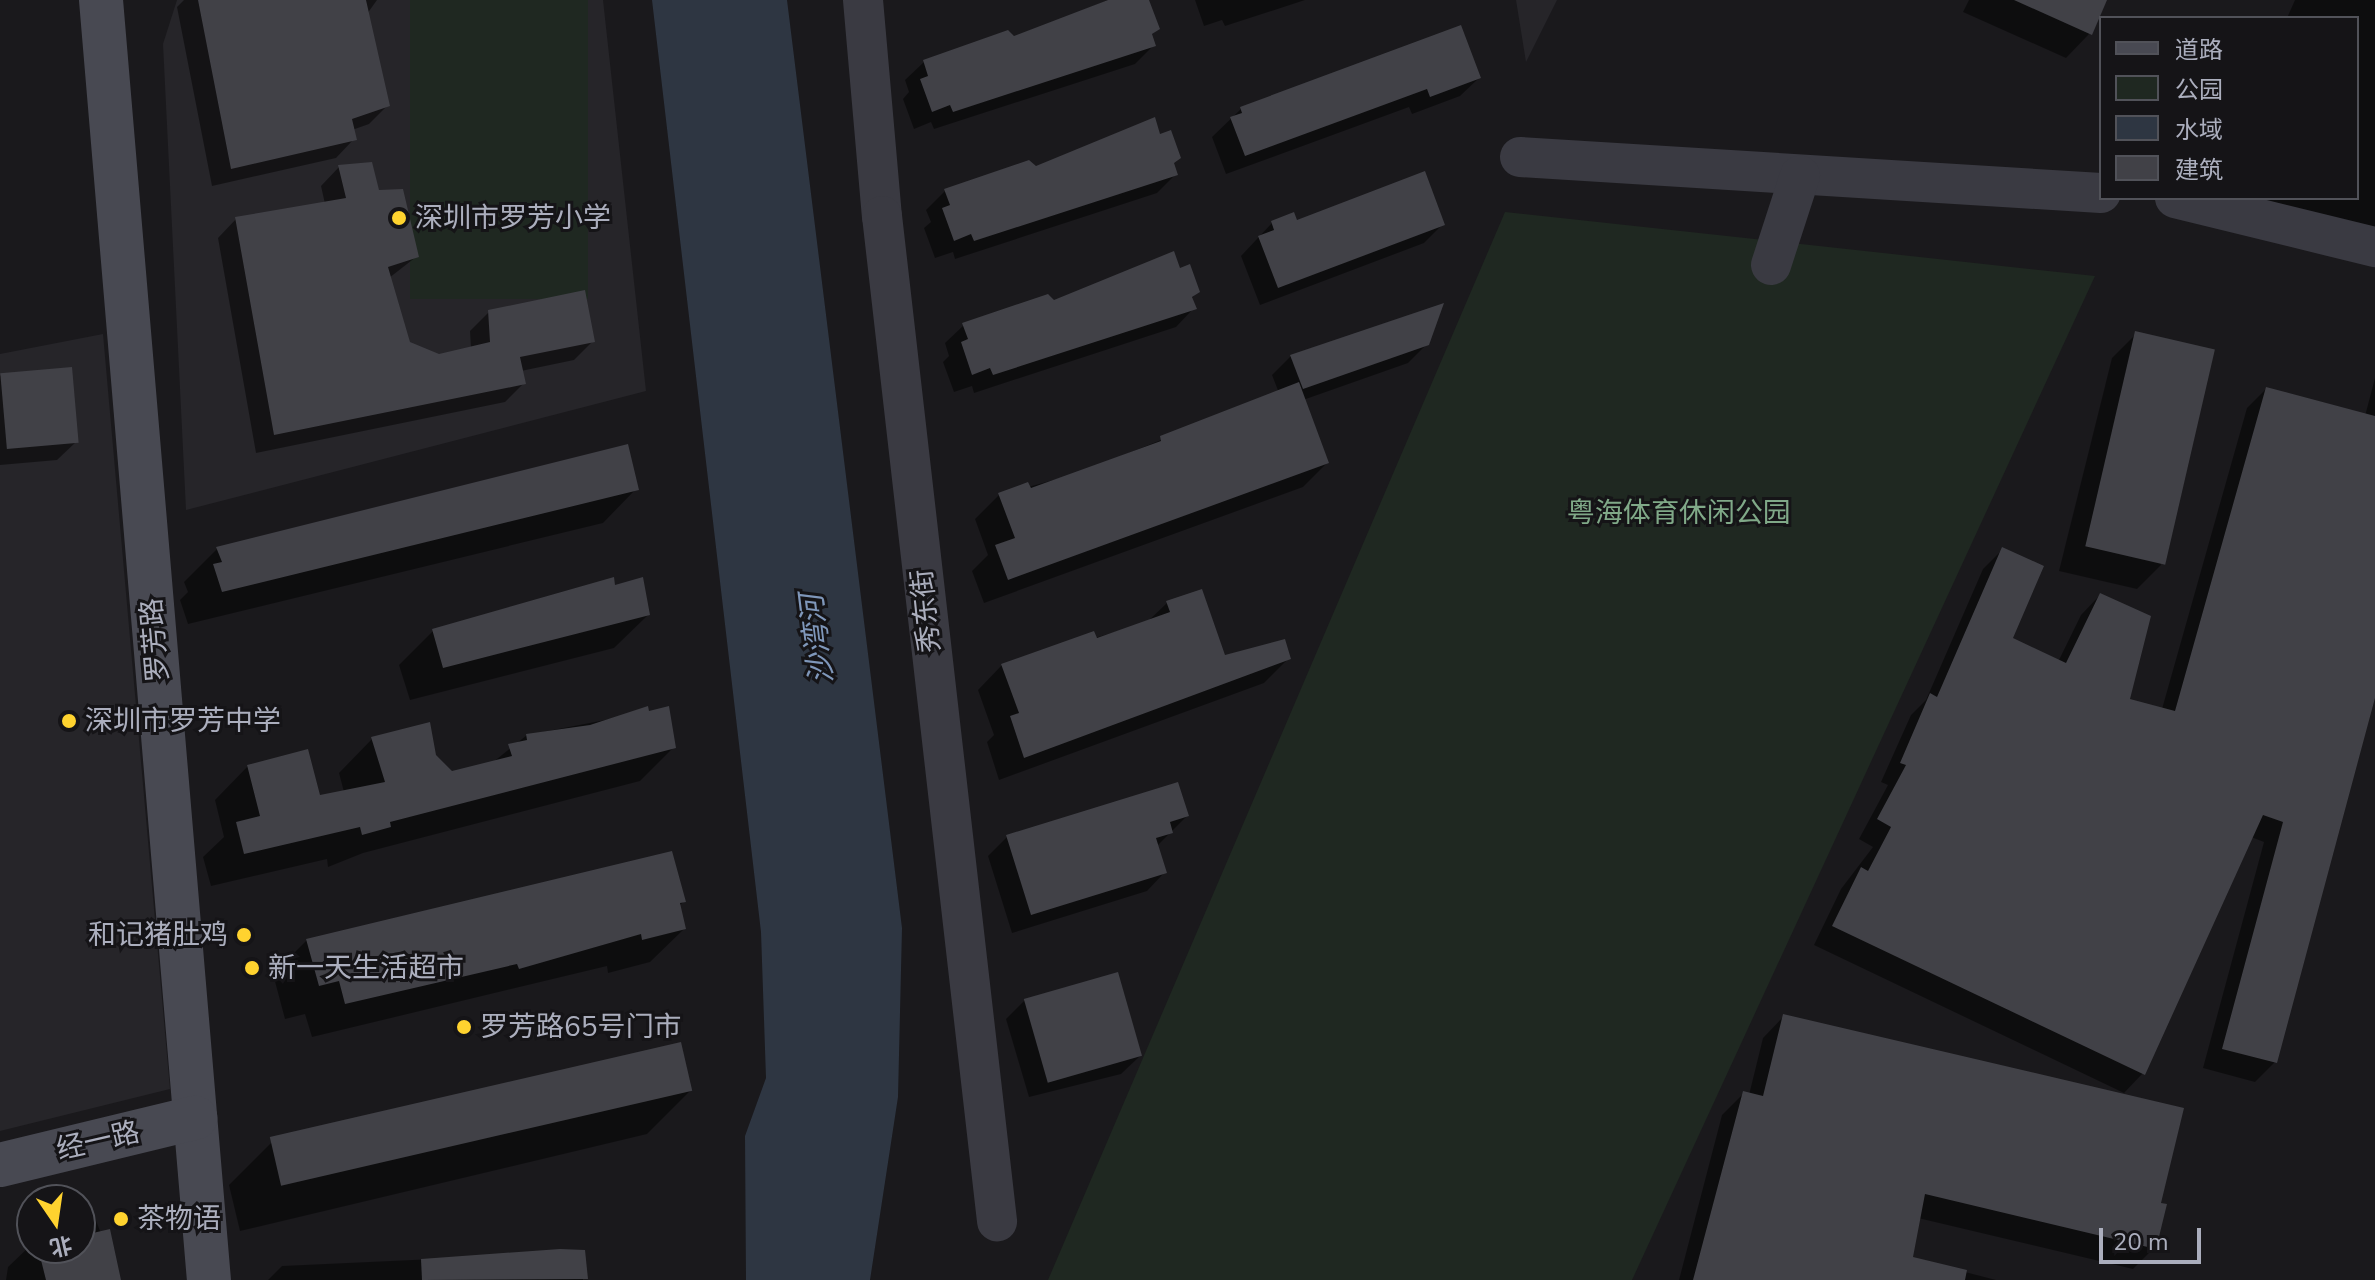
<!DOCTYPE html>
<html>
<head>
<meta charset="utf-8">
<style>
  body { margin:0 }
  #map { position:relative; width:2375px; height:1280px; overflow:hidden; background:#1a191c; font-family:"Nunito Sans","Noto Sans SC",sans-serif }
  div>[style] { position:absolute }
  .built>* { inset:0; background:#262529 }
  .green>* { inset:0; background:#1f2821; transform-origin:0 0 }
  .water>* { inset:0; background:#2e3642 }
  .shadow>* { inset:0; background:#0007 }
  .building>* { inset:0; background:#414147; transform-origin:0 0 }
  .street>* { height:40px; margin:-20px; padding:0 20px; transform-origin:20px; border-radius:20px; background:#3a3a42 }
  .secondary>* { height:44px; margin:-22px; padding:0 22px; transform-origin:22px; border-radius:22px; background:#484952 }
  .dots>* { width:22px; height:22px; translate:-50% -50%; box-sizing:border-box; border:4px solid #151417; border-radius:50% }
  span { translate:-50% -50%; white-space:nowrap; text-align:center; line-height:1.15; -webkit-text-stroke:6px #151417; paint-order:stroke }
  .poi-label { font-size:28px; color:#abaebd }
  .left { translate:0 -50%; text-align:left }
  .right { translate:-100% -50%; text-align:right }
  .park-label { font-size:28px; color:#80a988 }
  .street-label { font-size:28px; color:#abaebd }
  .water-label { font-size:30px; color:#7f97ba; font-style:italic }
  .legend { position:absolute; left:2099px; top:16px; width:260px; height:184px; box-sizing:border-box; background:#151417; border:2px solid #515259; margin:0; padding:10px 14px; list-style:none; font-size:24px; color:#abaebd }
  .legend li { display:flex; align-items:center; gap:16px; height:40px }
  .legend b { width:40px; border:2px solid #515259 }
  .north { position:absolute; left:16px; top:1184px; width:80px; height:80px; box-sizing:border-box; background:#151417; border:2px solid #515259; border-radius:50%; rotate:167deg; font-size:22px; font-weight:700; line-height:32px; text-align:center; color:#abaebd }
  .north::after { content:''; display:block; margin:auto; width:28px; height:36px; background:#ffd32f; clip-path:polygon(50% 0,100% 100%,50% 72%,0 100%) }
  .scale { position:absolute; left:2099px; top:1228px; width:102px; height:36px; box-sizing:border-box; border:4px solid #abaebd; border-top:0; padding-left:10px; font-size:24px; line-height:28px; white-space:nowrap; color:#abaebd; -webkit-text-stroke:6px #151417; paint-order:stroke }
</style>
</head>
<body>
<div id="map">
  <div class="built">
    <i style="clip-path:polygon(177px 0,603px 0,646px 391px,186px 510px,163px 44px)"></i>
    <i style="clip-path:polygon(1516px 0,1557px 0,1526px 62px)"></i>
    <i style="clip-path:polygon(103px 334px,170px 1089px,0 1131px,0 354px)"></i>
  </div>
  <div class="green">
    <i style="left:410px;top:0;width:178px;height:299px"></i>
    <i style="clip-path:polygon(1505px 212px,2095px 276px,1632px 1280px,1048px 1280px)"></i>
  </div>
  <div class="water">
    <i style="clip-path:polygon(652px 0,787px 0,902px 928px,898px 1097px,870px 1280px,746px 1280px,745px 1136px,766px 1078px,761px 932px)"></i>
  </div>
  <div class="shadow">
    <i style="clip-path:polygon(184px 0,377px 0,367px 14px,388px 105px,369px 124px,352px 130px,354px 139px,336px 158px,212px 186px,177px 7px)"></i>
    <i style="clip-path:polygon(1108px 0,1135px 0,1158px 29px,1151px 35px,1154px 45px,1135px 64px,934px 129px,931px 122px,914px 129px,903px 99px,909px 92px,905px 80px,924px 62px,1013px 39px)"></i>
    <i style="clip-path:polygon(1195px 0,1305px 0,1225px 26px,1222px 20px,1204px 26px)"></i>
    <i style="clip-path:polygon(1969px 0,2105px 0,2090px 33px,2066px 58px,1963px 12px)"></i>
    <i style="clip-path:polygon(2295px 0,2375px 0,2375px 237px,2236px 198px,2357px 198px,2357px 18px,2287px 18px)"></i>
    <i style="clip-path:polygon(1479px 78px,1460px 96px,1412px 114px,1409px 107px,1226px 174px,1212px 137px,1241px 109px)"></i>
    <i style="clip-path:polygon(1172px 165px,1176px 174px,1157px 193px,955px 259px,953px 252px,935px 258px,924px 228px,931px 222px,926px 210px,945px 191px,1035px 168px)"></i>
    <i style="clip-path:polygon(339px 167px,377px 192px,416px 257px,389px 278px,408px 343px,439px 356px,471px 349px,470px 331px,489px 312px,593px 341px,574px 360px,521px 371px,524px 383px,505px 402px,256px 453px,218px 238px,236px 219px,325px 204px,321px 186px)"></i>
    <i style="clip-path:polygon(1293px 215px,1296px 222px,1443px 224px,1424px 243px,1260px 305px,1241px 256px,1272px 223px)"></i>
    <i style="clip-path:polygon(1178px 270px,1197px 292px,1191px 299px,1194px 308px,1176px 327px,974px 393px,972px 386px,954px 392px,943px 362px,949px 356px,945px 343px,964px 325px)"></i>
    <i style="clip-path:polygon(2136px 334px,2161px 565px,2137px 589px,2059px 571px,2112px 358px)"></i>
    <i style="clip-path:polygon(1427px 344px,1408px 363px,1303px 400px,1327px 463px,1303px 487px,984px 603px,972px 571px,988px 555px,975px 519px,999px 495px,1076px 474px,1279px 393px,1272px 375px,1291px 356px)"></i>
    <i style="clip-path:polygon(0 375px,76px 442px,57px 460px,0 465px)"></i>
    <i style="clip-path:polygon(2375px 378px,2375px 675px,2275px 1062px,2255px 1082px,2203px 1068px,2264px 842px,2251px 837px,2143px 1073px,2124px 1093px,1814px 945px,1841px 889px,1873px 847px,1859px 839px,1888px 785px,1881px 782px,1911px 715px,1926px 700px,1983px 569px,2003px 549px,2010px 639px,2058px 662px,2081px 615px,2100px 595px,2128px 701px,2162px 709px,2247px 408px,2266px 389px,2365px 416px)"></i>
    <i style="clip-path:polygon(636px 489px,603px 523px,188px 624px,180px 600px,188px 592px,184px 582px,217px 549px)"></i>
    <i style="clip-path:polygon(613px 587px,648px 615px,614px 648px,410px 700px,399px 665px,433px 631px)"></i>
    <i style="clip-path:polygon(1167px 603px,1224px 658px,1289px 658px,1264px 683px,999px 780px,987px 742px,994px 735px,978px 690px,1002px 665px,1146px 623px)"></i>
    <i style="clip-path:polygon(668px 708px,674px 747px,640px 781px,363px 853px,328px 867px,327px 859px,211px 886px,203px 857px,224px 837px,215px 800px,248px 766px,318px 797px,344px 792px,339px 773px,372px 739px,434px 756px,452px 774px,492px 763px,527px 735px)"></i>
    <i style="clip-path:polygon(1187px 816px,1157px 846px,1165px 872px,1147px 891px,1012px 933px,988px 856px,1007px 837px)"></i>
    <i style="clip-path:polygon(683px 902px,678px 907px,684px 929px,650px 962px,608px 973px,607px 966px,312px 1037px,305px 1014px,285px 1019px,273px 974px,307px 940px)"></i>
    <i style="clip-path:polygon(1025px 1000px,1140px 1056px,1121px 1074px,1029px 1097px,1006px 1019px)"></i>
    <i style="clip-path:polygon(1784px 1016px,2158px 1204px,2154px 1248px,2133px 1269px,1918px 1218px,1911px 1258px,1996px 1280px,1679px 1280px,1722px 1115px,1743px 1094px,1749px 1095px,1763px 1038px)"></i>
    <i style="clip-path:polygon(690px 1091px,647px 1134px,240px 1231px,229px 1185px,272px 1142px)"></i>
    <i style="clip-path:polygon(95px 1218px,119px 1280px,6px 1280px,8px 1267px,32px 1244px,32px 1248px,80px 1248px,80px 1223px)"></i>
    <i style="clip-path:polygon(583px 1252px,583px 1280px,268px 1280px,282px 1266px)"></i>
  </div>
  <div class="building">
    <i style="clip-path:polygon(198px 0,366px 0,390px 106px,352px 119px,357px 140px,231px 169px)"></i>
    <i style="clip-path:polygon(1108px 0,1149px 0,1160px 29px,1152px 34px,1156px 46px,953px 112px,950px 105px,932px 112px,920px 79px,928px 76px,923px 60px,1008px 30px,1014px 36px)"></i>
    <i style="clip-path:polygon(2014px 0,2107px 0,2092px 35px)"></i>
    <i style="clip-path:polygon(1461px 25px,1481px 78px,1430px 97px,1427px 89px,1245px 156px,1230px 117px,1242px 113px,1240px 107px)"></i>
    <i style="clip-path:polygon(1155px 117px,1160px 134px,1171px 130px,1181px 158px,1174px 163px,1178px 175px,974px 241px,971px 234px,954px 241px,942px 208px,950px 205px,944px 189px,1029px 160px,1036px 166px)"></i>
    <i style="clip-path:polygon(372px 162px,379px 190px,403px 189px,419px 257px,388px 267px,410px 342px,439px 354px,490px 342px,488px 310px,585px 290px,595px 342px,520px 357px,526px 384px,274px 435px,235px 217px,346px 198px,338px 165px)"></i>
    <i style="clip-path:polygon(1425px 171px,1445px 225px,1278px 288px,1258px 236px,1274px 230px,1271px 221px,1294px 212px,1297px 220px)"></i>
    <i style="clip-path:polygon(1174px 251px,1180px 268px,1190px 264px,1200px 292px,1192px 297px,1197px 309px,993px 375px,990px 368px,972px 375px,961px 342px,968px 339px,962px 323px,1048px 294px,1054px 300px)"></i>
    <i style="clip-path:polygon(1444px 303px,1429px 345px,1303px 389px,1290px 355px)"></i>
    <i style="left:2135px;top:331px;width:82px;height:221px;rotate:13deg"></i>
    <i style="left:72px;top:367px;width:76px;height:72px;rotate:85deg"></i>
    <i style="clip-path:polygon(1299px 382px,1329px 463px,1008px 580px,995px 545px,1015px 538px,998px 493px,1028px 482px,1031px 488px,1161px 441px,1160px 436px)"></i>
    <i style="clip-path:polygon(2266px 387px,2375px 416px,2375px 698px,2277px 1063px,2222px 1049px,2283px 822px,2263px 815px,2145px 1075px,1832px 926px,1861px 867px,1868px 871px,1891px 827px,1877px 819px,1906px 765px,1900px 763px,1930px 693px,1937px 697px,2002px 547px,2044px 566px,2013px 638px,2066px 663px,2100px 593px,2151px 616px,2130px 699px,2175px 711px)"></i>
    <i style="clip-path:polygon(628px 444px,639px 490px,222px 592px,213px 564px,222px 562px,216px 547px)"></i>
    <i style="clip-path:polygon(614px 577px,615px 585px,643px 577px,650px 615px,443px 668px,432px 629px)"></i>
    <i style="clip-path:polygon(1202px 589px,1225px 655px,1285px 639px,1291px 659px,1024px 758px,1010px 716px,1019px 713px,1001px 664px,1094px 631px,1097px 638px,1170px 612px,1166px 601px)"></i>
    <i style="clip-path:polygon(648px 706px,649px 711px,669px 706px,676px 748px,390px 822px,391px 827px,362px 835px,360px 827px,244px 854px,236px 822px,260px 816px,247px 765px,308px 749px,320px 795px,385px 782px,371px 737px,430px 722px,436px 755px,452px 771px,512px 756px,508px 744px,527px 740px,526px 734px,590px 725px)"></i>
    <i style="clip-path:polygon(1178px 782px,1189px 816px,1170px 822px,1173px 833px,1156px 838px,1167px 873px,1031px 915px,1006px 835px)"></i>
    <i style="clip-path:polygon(672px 851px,686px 902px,680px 903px,686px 929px,642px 940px,641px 934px,519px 969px,517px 964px,345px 1004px,339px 981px,319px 986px,306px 939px)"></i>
    <i style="left:1118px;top:972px;width:87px;height:98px;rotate:74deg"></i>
    <i style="clip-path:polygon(1783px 1014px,2184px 1108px,2161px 1203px,2167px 1204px,2156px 1249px,1925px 1194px,1913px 1257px,1967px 1270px,1965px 1280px,1693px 1280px,1743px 1091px,1763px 1096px)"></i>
    <i style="left:681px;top:1042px;width:50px;height:422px;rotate:77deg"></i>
    <i style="clip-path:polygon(110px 1229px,121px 1280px,46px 1280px,38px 1248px,80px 1248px,80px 1236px)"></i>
    <i style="clip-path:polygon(560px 1249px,585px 1250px,588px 1279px,422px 1280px,421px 1259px)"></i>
  </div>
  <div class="street">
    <i style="left:863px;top:0;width:217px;rotate:85deg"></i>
    <i style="left:882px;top:216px;width:1012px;rotate:83.47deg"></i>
    <i style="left:1520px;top:157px;width:582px;rotate:3.55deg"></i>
    <i style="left:2175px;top:198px;width:206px;rotate:13.8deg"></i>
    <i style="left:1771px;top:265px;width:94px;rotate:-72deg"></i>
  </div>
  <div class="secondary">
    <i style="left:101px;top:0;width:1285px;rotate:85.18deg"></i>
    <i style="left:0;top:1165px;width:201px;rotate:-13.6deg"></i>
  </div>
  <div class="dots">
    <i style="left:399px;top:218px;background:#ffd32f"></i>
    <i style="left:69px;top:721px;background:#ffd32f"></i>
    <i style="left:244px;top:935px;background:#ffd32f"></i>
    <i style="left:252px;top:968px;background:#ffd32f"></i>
    <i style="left:464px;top:1027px;background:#ffd32f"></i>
    <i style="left:121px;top:1219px;background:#ffd32f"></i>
  </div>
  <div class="poi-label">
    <span class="left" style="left:415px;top:218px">深圳市罗芳小学</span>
    <span class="left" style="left:85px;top:721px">深圳市罗芳中学</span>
    <span class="right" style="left:228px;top:935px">和记猪肚鸡</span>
    <span class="left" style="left:268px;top:968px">新一天生活超市</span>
    <span class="left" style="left:480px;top:1027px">罗芳路65号门市</span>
    <span class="left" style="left:137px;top:1219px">茶物语</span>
  </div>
  <div class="park-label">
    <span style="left:1679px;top:513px">粤海体育休闲公园</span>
  </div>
  <div class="street-label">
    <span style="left:926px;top:611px;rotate:-96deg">秀东街</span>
    <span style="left:155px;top:640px;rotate:-95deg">罗芳路</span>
    <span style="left:98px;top:1141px;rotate:-13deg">经一路</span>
  </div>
  <div class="water-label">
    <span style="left:818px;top:639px;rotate:-97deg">沙湾河</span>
  </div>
  <ul class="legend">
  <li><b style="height:10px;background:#484952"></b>道路</li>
  <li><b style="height:22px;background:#1f2821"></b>公园</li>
  <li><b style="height:22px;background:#2e3642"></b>水域</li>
  <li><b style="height:22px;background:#414147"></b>建筑</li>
  </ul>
  <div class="north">北</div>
  <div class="scale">20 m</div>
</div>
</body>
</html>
